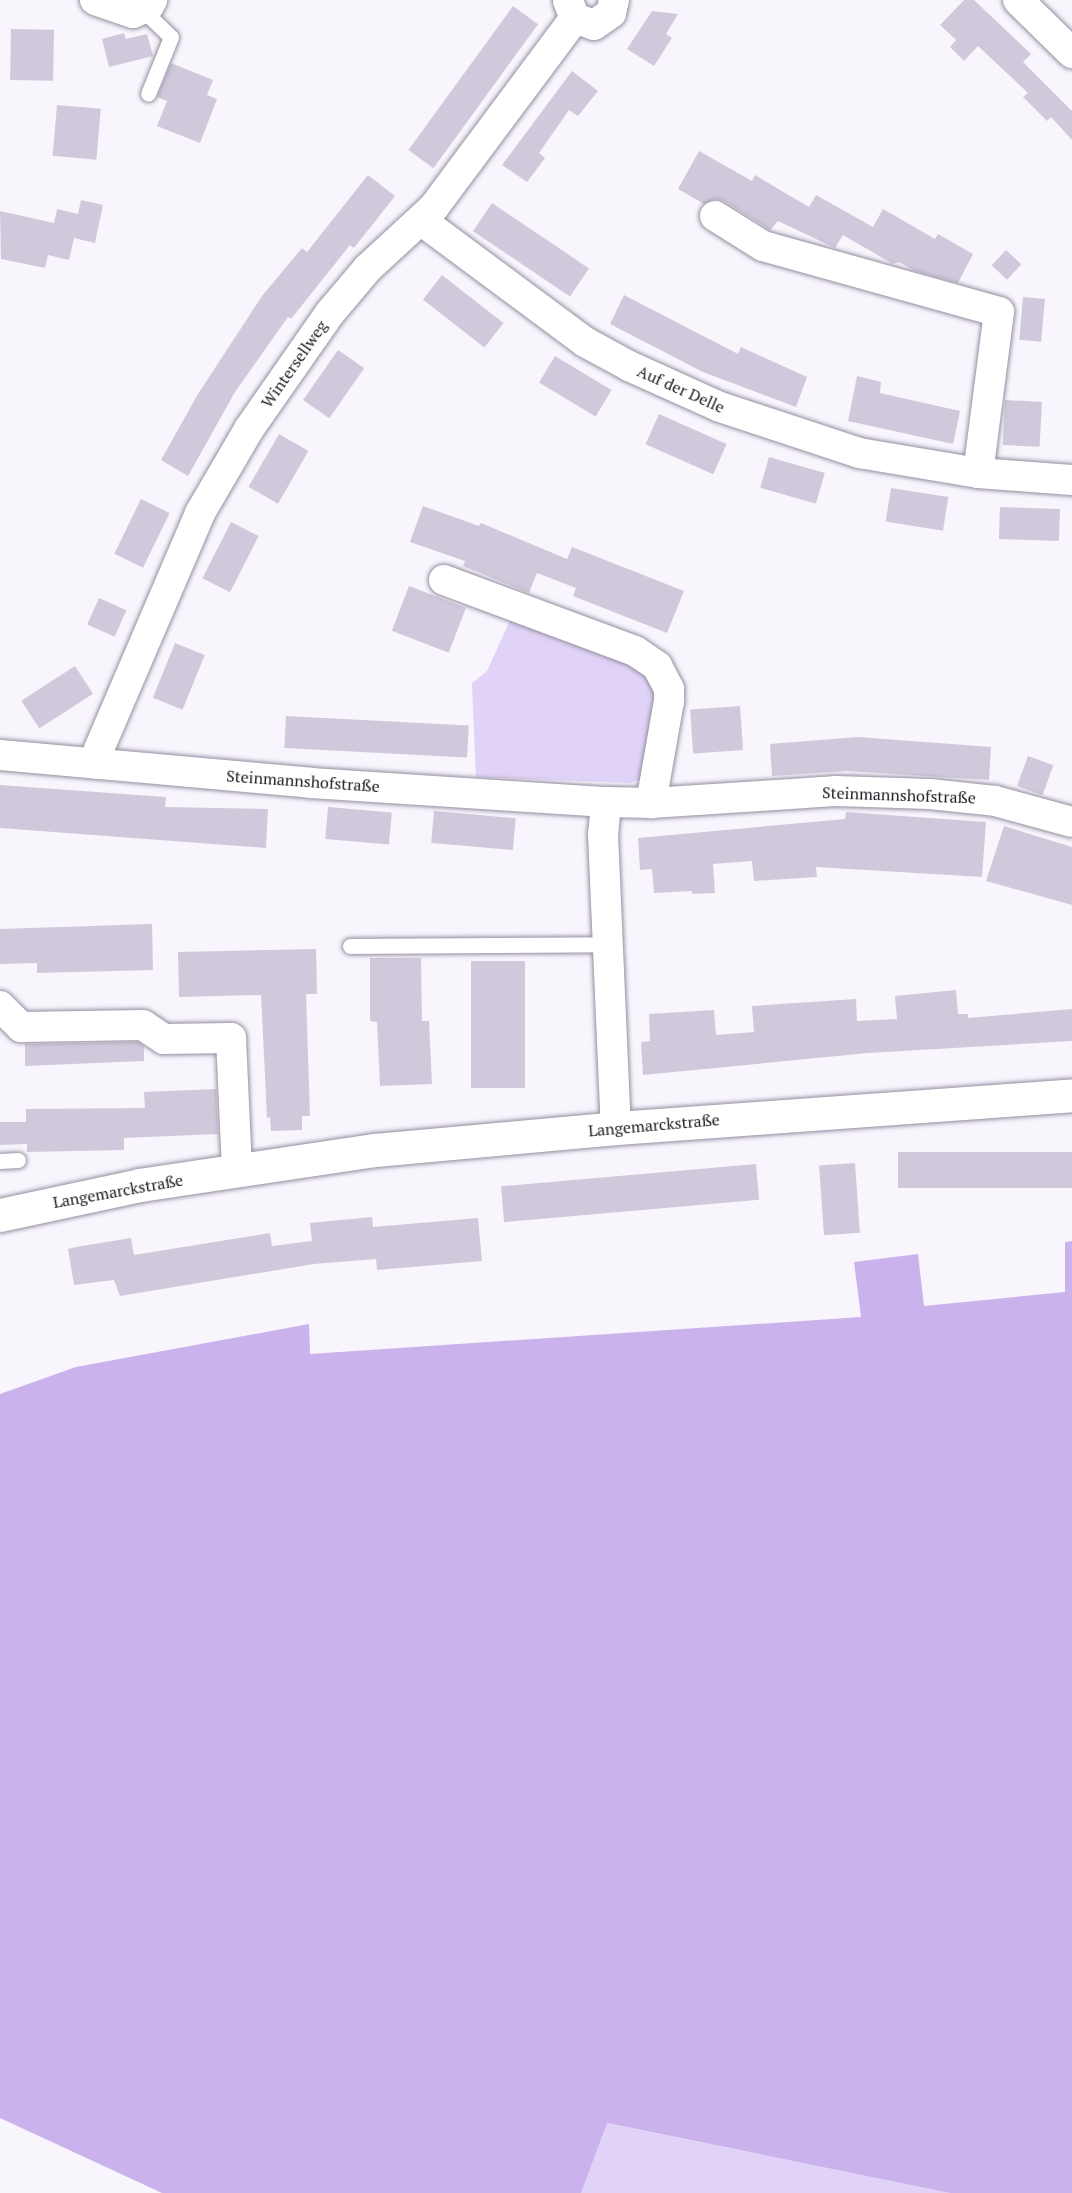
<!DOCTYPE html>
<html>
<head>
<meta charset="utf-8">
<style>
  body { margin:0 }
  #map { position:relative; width:1072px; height:2193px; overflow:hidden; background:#f8f5fd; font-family:"PT Serif",serif }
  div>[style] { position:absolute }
  .green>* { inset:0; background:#e0d3f7 }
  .forest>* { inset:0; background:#cab3ed }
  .building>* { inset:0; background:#d0c9dc; transform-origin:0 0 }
  .roads { filter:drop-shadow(0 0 2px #958ea0) drop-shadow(0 0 2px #958ea0) }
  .lane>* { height:15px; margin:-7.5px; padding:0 7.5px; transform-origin:7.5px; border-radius:7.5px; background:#fff }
  .street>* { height:30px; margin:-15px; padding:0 15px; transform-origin:15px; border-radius:15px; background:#fff }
  .secondary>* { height:33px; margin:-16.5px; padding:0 16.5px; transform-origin:16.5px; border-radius:16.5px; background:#fff }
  span { translate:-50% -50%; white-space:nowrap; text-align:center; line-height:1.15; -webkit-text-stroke:4.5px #fff; paint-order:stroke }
  .street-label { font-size:16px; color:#1c1920 }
</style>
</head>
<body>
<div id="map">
  <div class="green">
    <i style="clip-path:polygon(512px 616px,646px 668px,661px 698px,642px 779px,630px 783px,476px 777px,472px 683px,487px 671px)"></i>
    <i style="clip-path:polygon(606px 2123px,950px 2193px,581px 2193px)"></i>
  </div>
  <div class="forest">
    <i style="clip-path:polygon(1072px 1241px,1072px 2193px,950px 2193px,607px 2123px,581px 2193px,162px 2193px,0 2118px,0 1394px,76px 1367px,309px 1324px,310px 1354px,861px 1317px,854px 1262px,918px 1254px,924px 1306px,1065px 1292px,1065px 1242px)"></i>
  </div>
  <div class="building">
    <i style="clip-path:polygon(964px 0,974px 0,1031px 54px,1023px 62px,1072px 111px,1072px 140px,1051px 117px,1047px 121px,1023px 97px,1028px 93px,978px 46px,964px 61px,950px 47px,956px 40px,940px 25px)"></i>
    <i style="left:513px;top:6px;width:31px;height:178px;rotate:36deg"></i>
    <i style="clip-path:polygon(652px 11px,678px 14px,666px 34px,672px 38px,654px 66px,627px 49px)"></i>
    <i style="left:11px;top:29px;width:43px;height:51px;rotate:1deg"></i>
    <i style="clip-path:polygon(124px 33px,126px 39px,147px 34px,153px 56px,109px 67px,102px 39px)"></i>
    <i style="clip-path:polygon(171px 63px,213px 80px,207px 95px,217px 99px,200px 143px,157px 126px,167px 101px,157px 97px)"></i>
    <i style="clip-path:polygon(572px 71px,598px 91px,578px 116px,569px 110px,539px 153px,545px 158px,527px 182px,502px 165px)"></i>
    <i style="left:57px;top:105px;width:44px;height:51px;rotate:5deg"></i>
    <i style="clip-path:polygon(699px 151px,752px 181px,755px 175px,809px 207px,816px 195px,873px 227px,883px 209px,935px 239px,938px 234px,973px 254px,958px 283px,915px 271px,899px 262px,893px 264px,843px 235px,835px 248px,778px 221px,770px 230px,724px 201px,715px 199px,704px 204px,678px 189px)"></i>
    <i style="clip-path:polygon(368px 175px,395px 196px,354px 248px,350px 245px,291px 319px,288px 317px,235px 392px,188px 476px,161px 460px,198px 394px,262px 296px,302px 248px,307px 252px)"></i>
    <i style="clip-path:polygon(81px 200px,103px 205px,95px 243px,74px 238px,69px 260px,48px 255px,45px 268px,1px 259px,0 211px,54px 223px,57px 209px,78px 214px)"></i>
    <i style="left:492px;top:203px;width:117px;height:34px;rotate:34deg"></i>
    <i style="left:1006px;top:250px;width:21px;height:21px;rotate:43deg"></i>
    <i style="left:442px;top:275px;width:78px;height:31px;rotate:38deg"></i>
    <i style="clip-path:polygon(624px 295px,738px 354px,741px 347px,807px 377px,796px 407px,703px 372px,610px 324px)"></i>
    <i style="left:1023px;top:297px;width:22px;height:43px;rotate:5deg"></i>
    <i style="left:338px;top:350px;width:32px;height:61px;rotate:35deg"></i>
    <i style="left:555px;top:356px;width:66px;height:31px;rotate:31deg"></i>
    <i style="clip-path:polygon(857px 376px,881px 382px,880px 393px,960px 411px,953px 444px,848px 421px)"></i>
    <i style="left:1005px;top:400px;width:37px;height:45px;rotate:3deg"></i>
    <i style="left:659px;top:414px;width:74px;height:33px;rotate:24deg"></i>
    <i style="left:279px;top:434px;width:34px;height:61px;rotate:30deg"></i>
    <i style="left:769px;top:457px;width:58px;height:32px;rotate:16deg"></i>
    <i style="left:891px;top:488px;width:58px;height:34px;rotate:9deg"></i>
    <i style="left:141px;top:499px;width:32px;height:61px;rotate:26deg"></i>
    <i style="clip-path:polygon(423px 506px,479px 526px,481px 523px,567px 559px,572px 547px,684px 591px,667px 633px,573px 596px,576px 588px,537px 573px,529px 593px,463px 566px,465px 561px,410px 542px)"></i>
    <i style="left:1000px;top:507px;width:60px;height:32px;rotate:2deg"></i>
    <i style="left:231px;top:522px;width:31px;height:63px;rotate:27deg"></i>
    <i style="left:409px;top:586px;width:61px;height:48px;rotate:21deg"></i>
    <i style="left:99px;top:598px;width:30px;height:29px;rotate:24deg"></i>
    <i style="left:175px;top:643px;width:32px;height:59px;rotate:22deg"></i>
    <i style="left:75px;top:666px;width:33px;height:64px;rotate:57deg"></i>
    <i style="left:740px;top:706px;width:44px;height:50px;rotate:86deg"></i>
    <i style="left:286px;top:716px;width:183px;height:32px;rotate:3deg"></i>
    <i style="clip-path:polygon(858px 737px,991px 747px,989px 780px,847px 771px,772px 776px,770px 744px)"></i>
    <i style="left:1028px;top:756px;width:27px;height:32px;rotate:20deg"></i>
    <i style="clip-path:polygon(0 785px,166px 797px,165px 807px,268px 809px,266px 848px,0 828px)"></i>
    <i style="left:328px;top:807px;width:64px;height:32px;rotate:5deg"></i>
    <i style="left:434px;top:811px;width:82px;height:32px;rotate:5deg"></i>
    <i style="clip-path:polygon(846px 812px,986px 822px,982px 877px,816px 867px,817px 877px,754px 881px,752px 861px,713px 864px,715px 893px,692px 894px,692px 891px,654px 893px,652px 869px,640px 870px,638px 838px,845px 819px)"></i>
    <i style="clip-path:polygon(1004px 826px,1072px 847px,1072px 905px,986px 881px)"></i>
    <i style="clip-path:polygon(152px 924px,153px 970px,37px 973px,37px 963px,0 964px,0 929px)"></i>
    <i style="clip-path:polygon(316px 949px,317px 994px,306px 994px,310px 1116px,302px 1116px,302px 1130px,271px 1131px,270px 1117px,267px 1118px,261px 995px,179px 997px,178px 952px)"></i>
    <i style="clip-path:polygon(370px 958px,421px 958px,422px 1021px,429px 1021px,432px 1084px,380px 1086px,377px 1022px,370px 1021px)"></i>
    <i style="left:471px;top:961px;width:54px;height:127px"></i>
    <i style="clip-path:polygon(956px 990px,958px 1014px,968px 1014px,968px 1018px,1072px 1009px,1072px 1041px,868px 1053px,643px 1075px,641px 1042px,650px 1041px,649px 1014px,714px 1010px,716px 1035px,754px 1032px,752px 1006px,856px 999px,857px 1021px,897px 1019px,895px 996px)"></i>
    <i style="clip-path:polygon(138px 1042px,144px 1046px,144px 1061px,25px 1066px,25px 1044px)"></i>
    <i style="clip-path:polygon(216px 1089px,218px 1134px,124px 1138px,124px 1150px,27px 1152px,27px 1144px,0 1145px,0 1122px,26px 1122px,26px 1109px,145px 1108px,144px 1092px)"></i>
    <i style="left:1072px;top:1152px;width:36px;height:174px;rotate:90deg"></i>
    <i style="left:855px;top:1163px;width:70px;height:36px;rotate:86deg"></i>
    <i style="left:756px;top:1164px;width:36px;height:256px;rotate:85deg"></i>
    <i style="clip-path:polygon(372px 1217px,373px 1227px,478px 1218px,482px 1261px,377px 1270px,376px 1259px,314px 1264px,120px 1296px,114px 1280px,74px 1285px,68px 1249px,76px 1247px,131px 1238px,134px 1255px,270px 1233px,272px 1246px,312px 1241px,310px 1223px)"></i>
  </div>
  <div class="roads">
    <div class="lane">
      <i style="left:142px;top:9px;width:40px;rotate:44deg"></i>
      <i style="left:171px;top:37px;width:61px;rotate:112deg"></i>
      <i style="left:350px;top:946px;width:257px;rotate:-0.4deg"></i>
      <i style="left:0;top:1161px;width:18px;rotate:-3deg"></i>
    </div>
    <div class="street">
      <i style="left:95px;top:0;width:40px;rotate:18.9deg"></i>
      <i style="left:133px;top:13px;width:17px;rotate:-24deg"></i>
      <i style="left:149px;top:6px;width:7px;rotate:-63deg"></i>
      <i style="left:1018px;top:0;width:76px;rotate:44.5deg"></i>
      <i style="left:568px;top:1px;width:18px;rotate:68deg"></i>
      <i style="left:575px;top:18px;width:20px;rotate:20deg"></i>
      <i style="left:594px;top:25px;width:21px;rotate:-35deg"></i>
      <i style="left:611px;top:13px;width:13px;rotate:-77deg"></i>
      <i style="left:715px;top:216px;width:57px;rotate:32deg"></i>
      <i style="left:763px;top:246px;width:245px;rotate:15.6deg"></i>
      <i style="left:999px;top:312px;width:162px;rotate:97.4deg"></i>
      <i style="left:422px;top:221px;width:203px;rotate:36.6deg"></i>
      <i style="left:585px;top:342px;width:50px;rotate:28.6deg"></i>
      <i style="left:629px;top:366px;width:100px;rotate:24.3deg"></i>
      <i style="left:720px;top:407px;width:146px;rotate:18.3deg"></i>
      <i style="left:859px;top:453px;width:121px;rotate:9.5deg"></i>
      <i style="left:978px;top:473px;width:94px;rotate:4.3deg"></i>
      <i style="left:444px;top:580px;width:204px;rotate:20.4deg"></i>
      <i style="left:635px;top:651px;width:27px;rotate:34deg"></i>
      <i style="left:657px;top:666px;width:26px;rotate:62deg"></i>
      <i style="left:669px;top:689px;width:12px;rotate:90deg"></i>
      <i style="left:669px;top:701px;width:104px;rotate:100deg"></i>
      <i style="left:0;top:755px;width:312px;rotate:5.1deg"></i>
      <i style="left:311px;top:783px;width:296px;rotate:3.7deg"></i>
      <i style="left:606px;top:802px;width:45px;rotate:1.3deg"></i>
      <i style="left:651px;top:803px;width:184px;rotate:-3.7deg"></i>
      <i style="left:835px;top:791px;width:95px;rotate:1.8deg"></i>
      <i style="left:930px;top:794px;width:65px;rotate:6.1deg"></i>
      <i style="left:995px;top:801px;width:80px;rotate:15.3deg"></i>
      <i style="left:97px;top:764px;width:15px;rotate:-82deg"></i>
      <i style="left:99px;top:749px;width:257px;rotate:-66.8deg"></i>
      <i style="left:200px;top:513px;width:97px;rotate:-59.7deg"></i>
      <i style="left:249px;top:429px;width:141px;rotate:-55.1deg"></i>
      <i style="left:330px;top:313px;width:59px;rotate:-49.8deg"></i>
      <i style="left:368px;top:268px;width:90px;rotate:-42.7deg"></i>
      <i style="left:434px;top:207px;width:236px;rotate:-53.3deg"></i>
      <i style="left:606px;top:802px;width:32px;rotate:95deg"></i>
      <i style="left:603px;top:834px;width:294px;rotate:87.5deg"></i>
      <i style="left:0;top:1006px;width:30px;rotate:45deg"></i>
      <i style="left:21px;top:1027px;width:122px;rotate:-0.9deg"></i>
      <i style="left:143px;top:1025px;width:25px;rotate:34deg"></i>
      <i style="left:164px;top:1039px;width:67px;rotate:-0.9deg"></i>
      <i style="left:231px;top:1038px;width:133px;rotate:87.4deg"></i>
    </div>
    <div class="secondary">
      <i style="left:0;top:1215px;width:143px;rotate:-12.1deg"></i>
      <i style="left:140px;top:1185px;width:238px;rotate:-8.5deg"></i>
      <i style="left:375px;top:1150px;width:242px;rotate:-5.2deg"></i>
      <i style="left:616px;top:1128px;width:457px;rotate:-4.1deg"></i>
    </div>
  </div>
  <div class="street-label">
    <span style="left:294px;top:364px;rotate:-55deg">Wintersellweg</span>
    <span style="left:681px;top:389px;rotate:24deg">Auf der Delle</span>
    <span style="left:303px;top:781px;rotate:4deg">Steinmannshofstraße</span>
    <span style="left:899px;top:795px;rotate:2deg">Steinmannshofstraße</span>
    <span style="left:654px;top:1125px;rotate:-5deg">Langemarckstraße</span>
    <span style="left:118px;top:1191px;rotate:-10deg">Langemarckstraße</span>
  </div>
</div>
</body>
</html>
